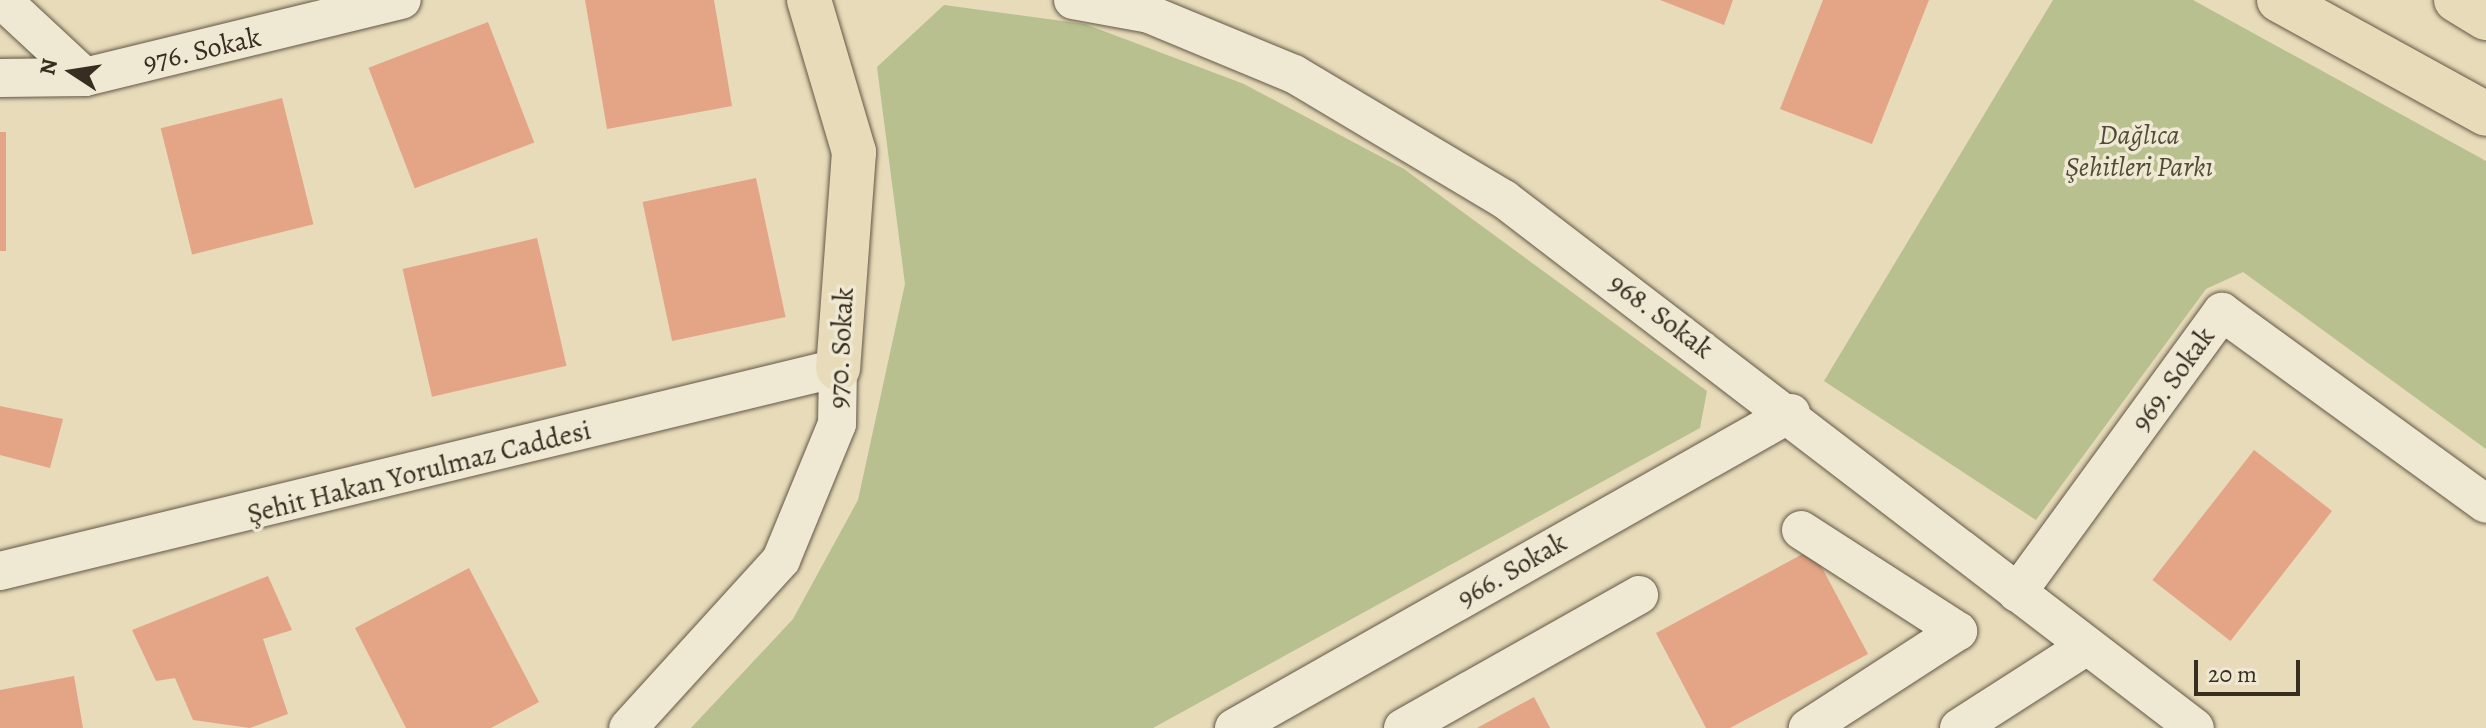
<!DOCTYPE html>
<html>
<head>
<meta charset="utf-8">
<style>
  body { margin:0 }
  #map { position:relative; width:2486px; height:728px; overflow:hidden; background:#e7dbb9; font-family:Alegreya,serif }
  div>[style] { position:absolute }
  .green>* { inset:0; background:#b7c08e }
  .building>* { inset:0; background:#e3a586; transform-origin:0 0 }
  .roads { filter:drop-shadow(0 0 2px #635847) drop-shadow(0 0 2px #635847) }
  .minor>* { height:38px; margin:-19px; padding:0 19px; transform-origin:19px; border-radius:19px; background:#efe8d2 }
  .major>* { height:44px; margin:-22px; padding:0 22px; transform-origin:22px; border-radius:22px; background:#e7dbb9 }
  span { translate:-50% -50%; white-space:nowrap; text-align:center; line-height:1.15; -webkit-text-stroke:7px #efe8d2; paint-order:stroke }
  .street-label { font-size:28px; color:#372d21 }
  .park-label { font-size:28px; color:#514a37; font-style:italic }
  .north { position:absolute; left:32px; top:32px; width:80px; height:80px; -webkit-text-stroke:6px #efe8d2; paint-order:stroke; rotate:282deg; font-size:22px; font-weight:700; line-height:32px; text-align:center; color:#372d21 }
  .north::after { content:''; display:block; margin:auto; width:28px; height:36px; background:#372d21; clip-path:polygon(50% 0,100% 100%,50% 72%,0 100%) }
  .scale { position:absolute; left:2194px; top:660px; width:106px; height:36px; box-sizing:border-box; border:4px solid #372d21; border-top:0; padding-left:10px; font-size:24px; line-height:28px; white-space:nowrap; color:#372d21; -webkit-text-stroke:6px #efe8d2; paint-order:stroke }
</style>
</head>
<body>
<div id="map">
  <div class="green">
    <i style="clip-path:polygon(2053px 0,2193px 0,2486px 161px,2486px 449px,2243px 272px,2206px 289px,2036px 520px,1824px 381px)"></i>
    <i style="clip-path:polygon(944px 5px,1085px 24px,1244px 84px,1404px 169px,1707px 391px,1700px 428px,1153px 728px,691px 728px,793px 619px,858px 500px,905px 284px,877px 67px)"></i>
  </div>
  <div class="building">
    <i style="clip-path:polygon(585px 0,714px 0,732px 106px,607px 129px)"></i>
    <i style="clip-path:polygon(1660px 0,1733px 0,1724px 25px)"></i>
    <i style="clip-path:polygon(1823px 0,1929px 0,1872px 144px,1780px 109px)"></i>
    <i style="left:488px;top:22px;width:129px;height:128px;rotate:69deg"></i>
    <i style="left:282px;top:98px;width:130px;height:125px;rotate:76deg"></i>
    <i style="left:0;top:132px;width:6px;height:119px"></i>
    <i style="left:756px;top:178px;width:142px;height:116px;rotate:78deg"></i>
    <i style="left:537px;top:238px;width:131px;height:138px;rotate:77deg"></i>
    <i style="clip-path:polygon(0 406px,63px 419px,50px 468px,0 455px)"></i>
    <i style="left:2254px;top:450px;width:99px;height:165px;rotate:38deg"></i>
    <i style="clip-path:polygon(1812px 549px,1868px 654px,1730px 728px,1706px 728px,1656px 633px)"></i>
    <i style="clip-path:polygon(469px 568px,539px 702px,491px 728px,406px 728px,355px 628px)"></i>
    <i style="clip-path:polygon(268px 576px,292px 630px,263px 639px,288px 714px,250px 728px,193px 720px,175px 678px,156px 681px,132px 630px)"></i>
    <i style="clip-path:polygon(74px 676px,83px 728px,0 728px,0 690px)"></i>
    <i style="clip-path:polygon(1534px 697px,1550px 728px,1477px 728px)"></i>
  </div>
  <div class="roads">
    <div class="minor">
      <i style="left:2px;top:0;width:113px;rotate:42.9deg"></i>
      <i style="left:1073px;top:0;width:77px;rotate:10.4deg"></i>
      <i style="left:1149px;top:14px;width:157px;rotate:22.5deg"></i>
      <i style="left:1294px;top:74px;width:244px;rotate:30.8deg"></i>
      <i style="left:1504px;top:199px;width:870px;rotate:37.44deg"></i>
      <i style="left:0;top:78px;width:85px;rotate:-0.7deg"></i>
      <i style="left:85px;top:77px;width:326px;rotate:-13.7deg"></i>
      <i style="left:1801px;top:530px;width:187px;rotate:32.8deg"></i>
      <i style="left:1958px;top:631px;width:179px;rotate:147.1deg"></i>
      <i style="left:0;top:571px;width:862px;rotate:-13.62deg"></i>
      <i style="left:838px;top:368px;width:56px;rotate:91deg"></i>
      <i style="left:837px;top:424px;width:147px;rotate:112.4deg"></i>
      <i style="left:781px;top:560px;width:227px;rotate:132.3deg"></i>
      <i style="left:2017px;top:593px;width:348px;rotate:-53.9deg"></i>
      <i style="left:2222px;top:312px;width:326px;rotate:36deg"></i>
      <i style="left:1234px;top:728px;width:640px;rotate:-29.49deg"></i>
      <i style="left:1403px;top:728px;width:271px;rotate:-29.4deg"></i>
      <i style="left:1959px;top:728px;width:150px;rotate:-32.7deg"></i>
    </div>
    <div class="major">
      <i style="left:809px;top:0;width:159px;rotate:73.5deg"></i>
      <i style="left:854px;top:152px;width:217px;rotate:94.2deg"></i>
      <i style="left:2279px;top:0;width:236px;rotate:28.8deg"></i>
      <i style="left:2456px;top:0;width:35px;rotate:31deg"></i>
    </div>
  </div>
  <div class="street-label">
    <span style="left:202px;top:50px;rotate:-13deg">976. Sokak</span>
    <span style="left:1661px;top:316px;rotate:37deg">968. Sokak</span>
    <span style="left:841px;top:348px;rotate:-87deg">970. Sokak</span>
    <span style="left:2173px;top:379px;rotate:-54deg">969. Sokak</span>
    <span style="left:419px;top:472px;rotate:-14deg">Şehit Hakan Yorulmaz Caddesi</span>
    <span style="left:1512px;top:570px;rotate:-30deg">966. Sokak</span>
  </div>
  <div class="park-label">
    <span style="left:2139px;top:151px">Dağlıca<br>Şehitleri Parkı</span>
  </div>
  <div class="north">N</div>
  <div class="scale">20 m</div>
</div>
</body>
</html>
